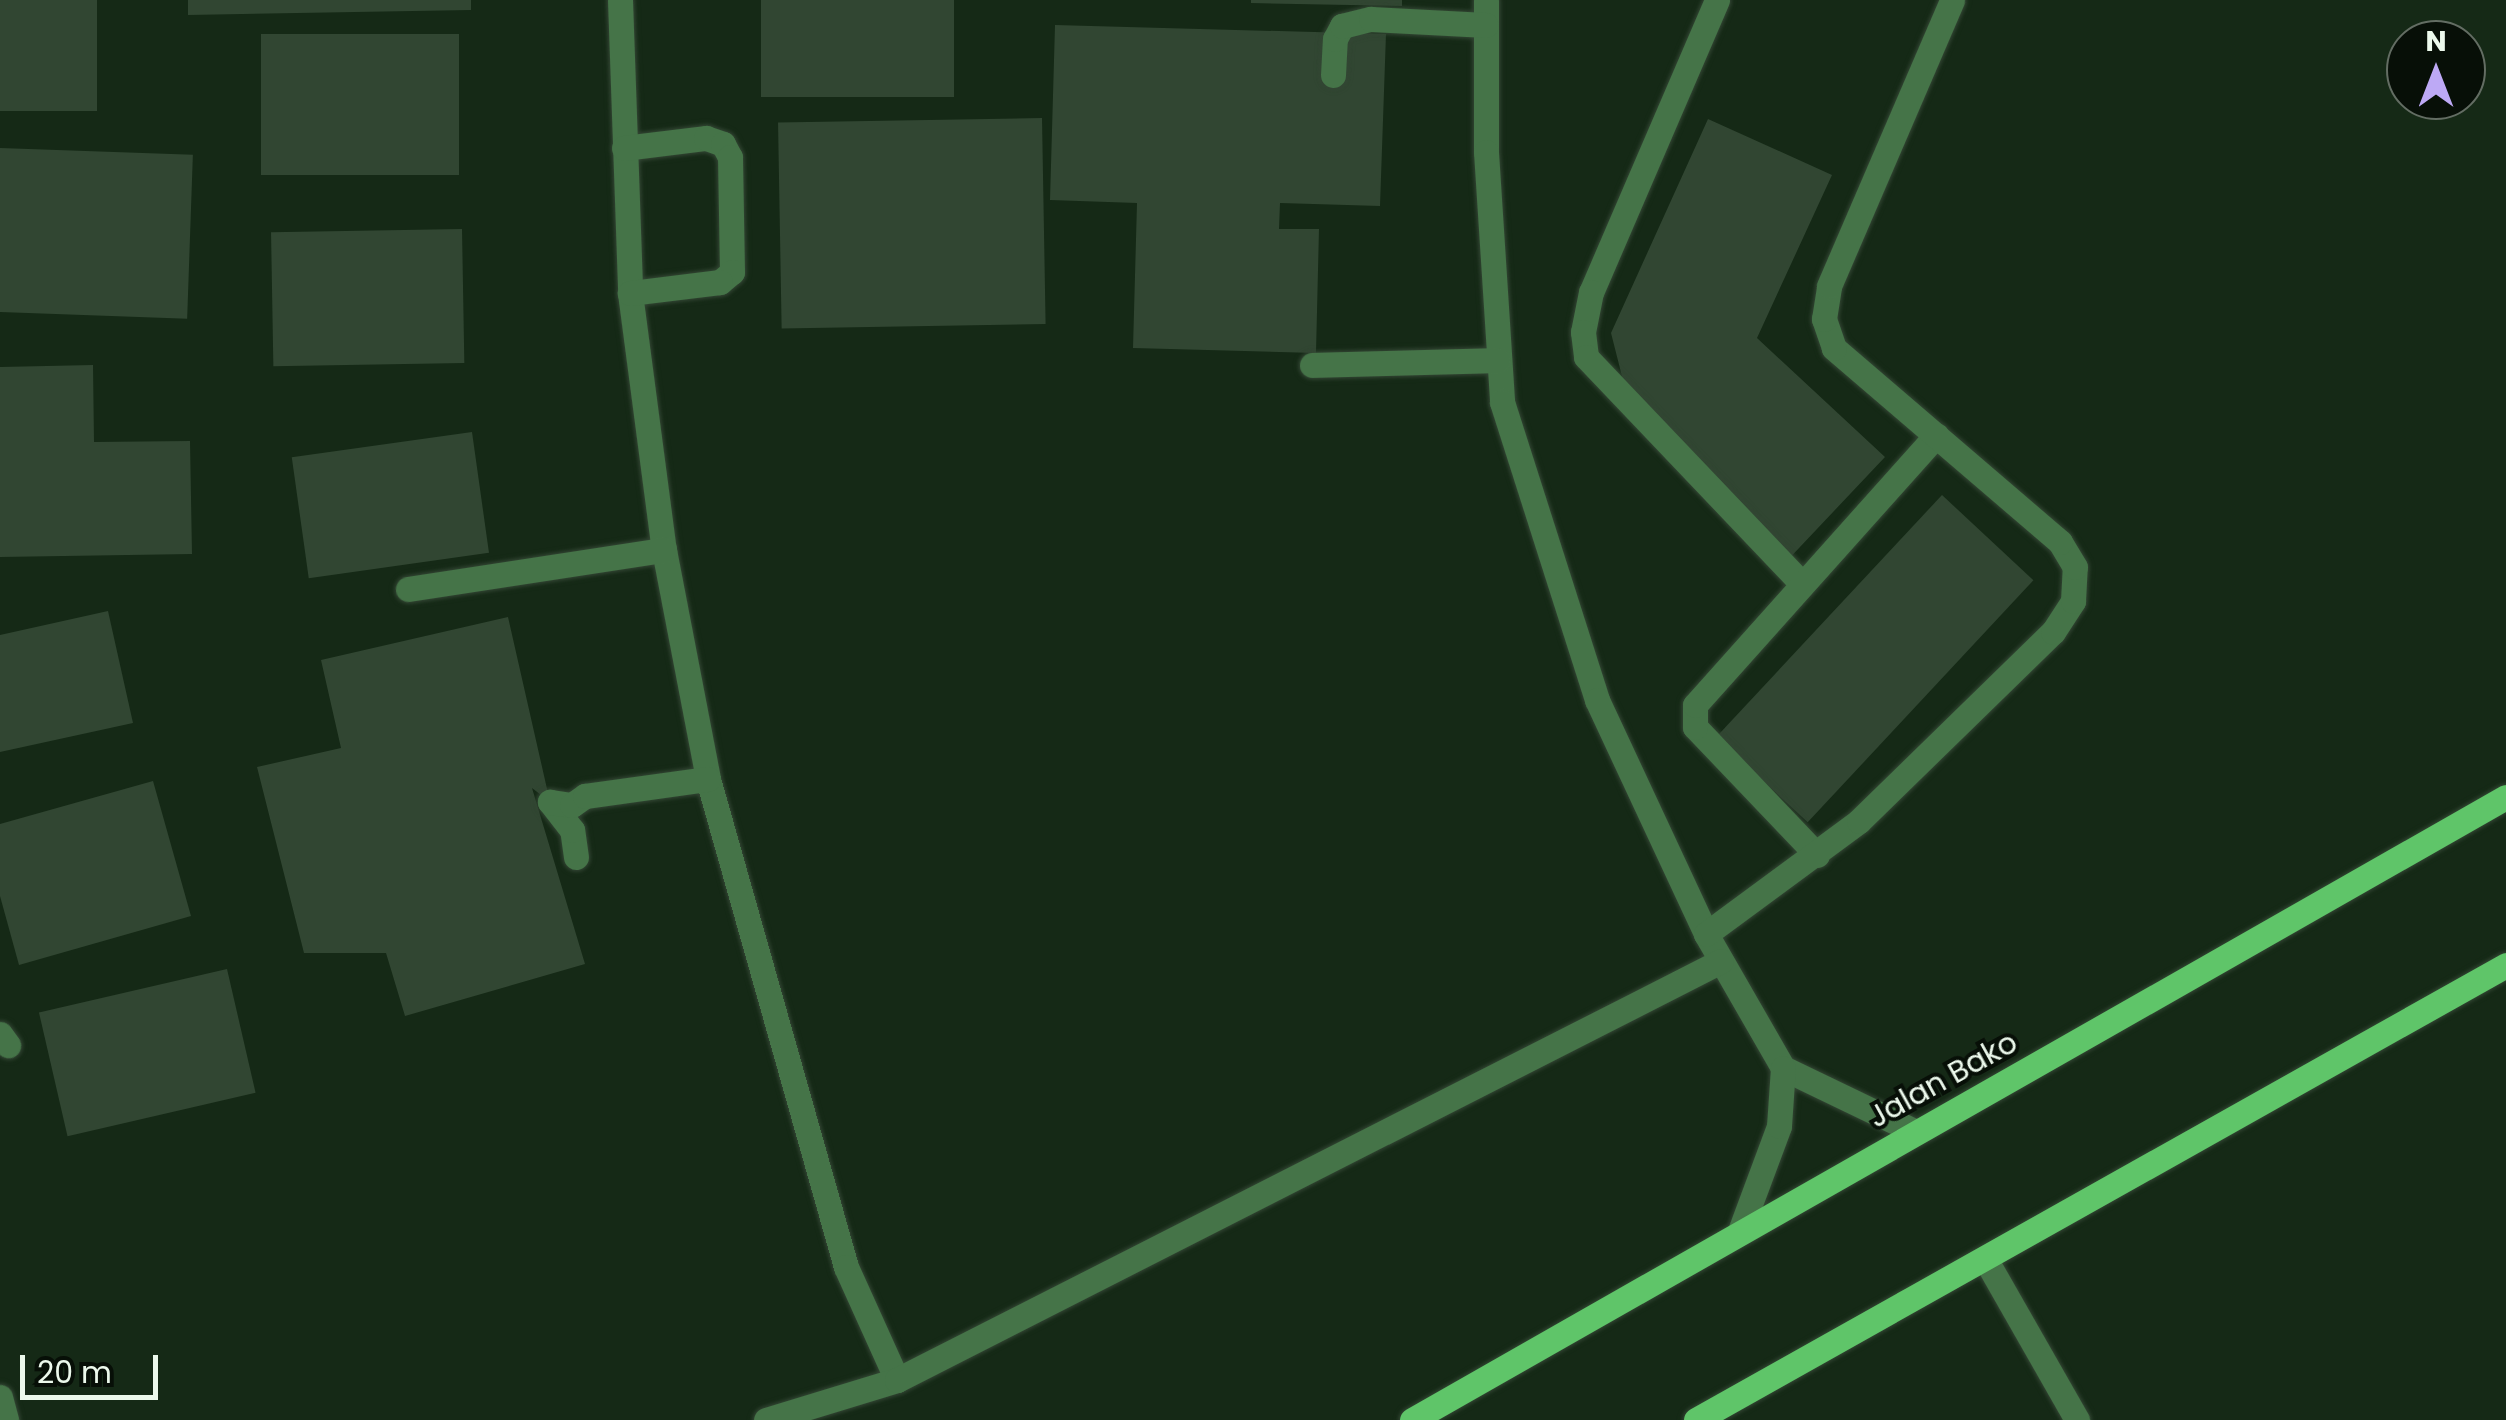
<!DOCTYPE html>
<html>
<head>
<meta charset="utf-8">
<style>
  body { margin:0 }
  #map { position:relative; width:2506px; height:1420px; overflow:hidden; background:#152916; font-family:Poppins,sans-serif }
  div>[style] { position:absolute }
  .building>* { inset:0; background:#314632; transform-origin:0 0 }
  .roads { filter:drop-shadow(0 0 2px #334634) drop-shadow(0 0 2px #334634) }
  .minor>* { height:25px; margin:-12.5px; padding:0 12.5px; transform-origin:12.5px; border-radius:12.5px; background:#457448 }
  .major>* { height:25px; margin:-12.5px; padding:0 12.5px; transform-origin:12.5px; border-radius:12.5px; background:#5fc569 }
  span { translate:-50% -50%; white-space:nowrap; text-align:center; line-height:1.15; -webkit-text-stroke:8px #070f07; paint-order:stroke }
  .street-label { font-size:30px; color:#ecf9ec }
  .north { position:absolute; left:2386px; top:20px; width:100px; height:100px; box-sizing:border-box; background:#070f07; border:2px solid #636d63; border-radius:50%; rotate:0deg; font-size:28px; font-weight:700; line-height:40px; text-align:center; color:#ecf9ec }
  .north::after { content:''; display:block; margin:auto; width:35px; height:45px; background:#bda9f5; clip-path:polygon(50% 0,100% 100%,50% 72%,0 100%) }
  .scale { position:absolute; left:20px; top:1355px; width:138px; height:45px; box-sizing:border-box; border:5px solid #ecf9ec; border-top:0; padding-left:12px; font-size:30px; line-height:35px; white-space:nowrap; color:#ecf9ec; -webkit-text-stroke:8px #070f07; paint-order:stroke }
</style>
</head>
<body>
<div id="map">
  <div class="building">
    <i style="left:0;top:0;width:97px;height:111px"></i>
    <i style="clip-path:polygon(188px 0,471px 0,471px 10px,188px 15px)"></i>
    <i style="left:761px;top:0;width:193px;height:97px"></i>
    <i style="clip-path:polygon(1251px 0,1402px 0,1402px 6px,1251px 3px)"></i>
    <i style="clip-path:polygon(1055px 25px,1386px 34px,1380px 206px,1280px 203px,1279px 229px,1319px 229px,1316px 353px,1133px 348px,1137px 203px,1050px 200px)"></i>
    <i style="left:261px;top:34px;width:198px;height:141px"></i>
    <i style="left:1042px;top:118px;width:206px;height:264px;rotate:89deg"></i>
    <i style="clip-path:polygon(1708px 119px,1832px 175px,1757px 338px,1885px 457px,1783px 565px,1628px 400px,1611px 333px)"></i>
    <i style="left:0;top:148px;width:193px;height:164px;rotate:2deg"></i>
    <i style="left:462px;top:229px;width:134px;height:191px;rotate:89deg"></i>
    <i style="clip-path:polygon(93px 365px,94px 442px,190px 441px,192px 554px,0 557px,0 367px)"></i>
    <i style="left:472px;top:432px;width:122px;height:182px;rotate:82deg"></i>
    <i style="left:1942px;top:495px;width:125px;height:331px;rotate:43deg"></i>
    <i style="clip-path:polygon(108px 611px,133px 723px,0 752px,0 635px)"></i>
    <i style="clip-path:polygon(508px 617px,550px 802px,532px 788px,585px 964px,405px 1016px,386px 953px,304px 953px,257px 767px,341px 748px,321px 660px)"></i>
    <i style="clip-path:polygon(153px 781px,191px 916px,19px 965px,0 896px,0 824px)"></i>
    <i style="left:227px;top:969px;width:127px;height:193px;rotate:77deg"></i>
  </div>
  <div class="roads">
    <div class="minor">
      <i style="left:620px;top:0;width:293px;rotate:88deg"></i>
      <i style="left:630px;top:293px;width:259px;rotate:82.5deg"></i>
      <i style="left:664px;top:550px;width:233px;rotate:79.1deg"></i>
      <i style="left:708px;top:779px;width:507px;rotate:74.21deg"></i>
      <i style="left:846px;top:1267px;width:124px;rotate:65.7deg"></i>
      <i style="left:1486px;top:0;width:152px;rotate:90deg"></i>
      <i style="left:1486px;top:152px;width:251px;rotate:86.3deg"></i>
      <i style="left:1502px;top:402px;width:313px;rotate:72.3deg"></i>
      <i style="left:1597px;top:700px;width:258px;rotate:65deg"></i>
      <i style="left:1706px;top:934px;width:155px;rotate:60.1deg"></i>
      <i style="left:1783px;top:1068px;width:145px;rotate:25.7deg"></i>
      <i style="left:1717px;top:0;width:318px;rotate:113.3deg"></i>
      <i style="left:1591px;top:292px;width:41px;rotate:101.3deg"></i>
      <i style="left:1583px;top:332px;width:25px;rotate:83deg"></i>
      <i style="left:1586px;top:357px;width:312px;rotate:46.4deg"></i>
      <i style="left:1333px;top:75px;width:36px;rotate:-87deg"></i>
      <i style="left:1335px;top:39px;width:15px;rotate:-62deg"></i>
      <i style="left:1342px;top:26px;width:30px;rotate:-14deg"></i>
      <i style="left:1371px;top:19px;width:115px;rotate:3deg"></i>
      <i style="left:624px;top:148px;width:83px;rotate:-7deg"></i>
      <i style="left:706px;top:138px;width:18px;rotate:19deg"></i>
      <i style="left:723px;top:144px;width:15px;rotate:62deg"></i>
      <i style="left:730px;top:157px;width:115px;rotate:89deg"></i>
      <i style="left:732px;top:272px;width:16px;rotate:140deg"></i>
      <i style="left:720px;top:282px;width:91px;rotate:173deg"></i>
      <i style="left:1312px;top:365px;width:186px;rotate:-1.5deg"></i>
      <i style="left:408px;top:589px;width:259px;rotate:-8.7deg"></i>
      <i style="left:1817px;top:855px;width:177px;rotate:-133.6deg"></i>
      <i style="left:1695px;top:727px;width:22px;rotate:-90deg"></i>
      <i style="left:1695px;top:705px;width:362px;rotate:-48.2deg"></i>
      <i style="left:576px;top:857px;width:27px;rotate:-98deg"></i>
      <i style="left:572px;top:830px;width:36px;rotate:-128deg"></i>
      <i style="left:550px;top:802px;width:22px;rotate:8deg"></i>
      <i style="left:572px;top:805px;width:16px;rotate:-35deg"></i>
      <i style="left:585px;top:796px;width:124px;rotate:-7.9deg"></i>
      <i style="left:1706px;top:934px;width:190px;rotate:-36.4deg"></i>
      <i style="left:1859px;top:821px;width:271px;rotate:-44.3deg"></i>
      <i style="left:2053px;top:632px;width:37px;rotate:-57deg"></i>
      <i style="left:2073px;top:601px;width:34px;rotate:-87deg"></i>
      <i style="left:2075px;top:567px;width:29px;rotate:-121deg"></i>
      <i style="left:2060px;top:542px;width:298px;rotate:-139.4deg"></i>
      <i style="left:1834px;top:348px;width:31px;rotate:-109deg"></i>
      <i style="left:1824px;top:319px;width:33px;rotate:-81deg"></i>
      <i style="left:1829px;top:286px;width:311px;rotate:-66.7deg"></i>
      <i style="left:0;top:1034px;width:14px;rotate:54deg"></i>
      <i style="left:1740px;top:1231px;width:112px;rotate:-69.6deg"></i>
      <i style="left:1779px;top:1126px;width:58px;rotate:-86.1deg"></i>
      <i style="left:1987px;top:1262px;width:182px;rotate:60.3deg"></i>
      <i style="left:0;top:1397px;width:24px;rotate:75deg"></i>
      <i style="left:766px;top:1420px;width:137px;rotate:-17deg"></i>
      <i style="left:897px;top:1380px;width:924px;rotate:-26.95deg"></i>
    </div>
    <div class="major">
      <i style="left:1412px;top:1420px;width:1259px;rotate:-29.66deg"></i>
      <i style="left:1696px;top:1420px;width:929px;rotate:-29.32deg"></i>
    </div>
  </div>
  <div class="street-label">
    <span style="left:1943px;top:1080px;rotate:-29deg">Jalan Bako</span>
  </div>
  <div class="north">N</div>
  <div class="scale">20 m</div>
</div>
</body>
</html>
